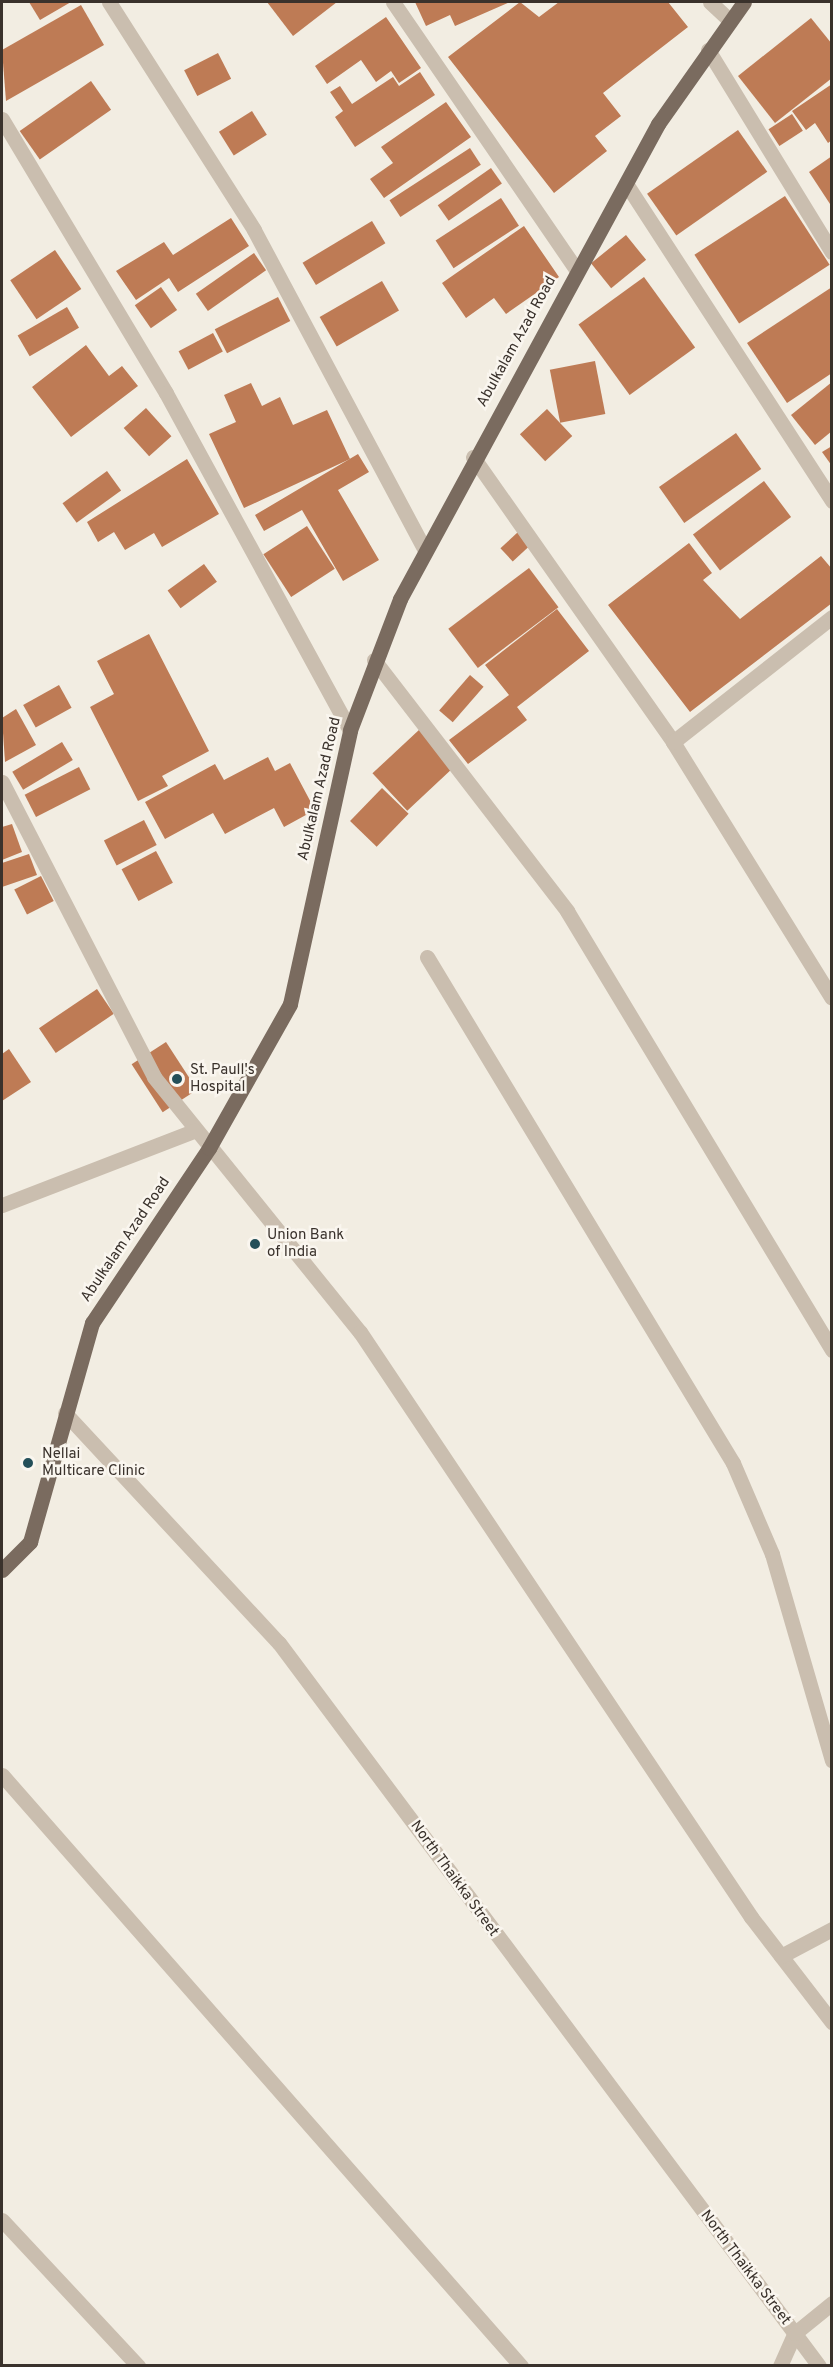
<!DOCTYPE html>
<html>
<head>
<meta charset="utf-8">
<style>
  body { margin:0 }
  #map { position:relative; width:833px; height:2367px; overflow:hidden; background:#f2ede2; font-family:Overpass,sans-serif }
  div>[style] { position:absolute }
  .building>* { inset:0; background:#be7b55; transform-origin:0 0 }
  .minor>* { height:15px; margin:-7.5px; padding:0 7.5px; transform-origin:7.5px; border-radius:7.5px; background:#cabeaf }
  .major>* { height:15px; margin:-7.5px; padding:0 7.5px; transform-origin:7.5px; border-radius:7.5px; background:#7a6b5f }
  .dots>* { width:16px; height:16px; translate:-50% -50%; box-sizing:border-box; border:3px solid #faf6ef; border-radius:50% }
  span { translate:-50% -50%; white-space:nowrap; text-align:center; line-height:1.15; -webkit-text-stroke:5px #faf6ef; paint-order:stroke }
  .street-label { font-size:15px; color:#3a322c }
  .poi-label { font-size:15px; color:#3a322c }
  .left { translate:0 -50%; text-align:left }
  .frame { position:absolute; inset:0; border:3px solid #3a322c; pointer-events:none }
</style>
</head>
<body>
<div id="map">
  <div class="building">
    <i style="clip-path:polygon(29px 2px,71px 2px,40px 20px)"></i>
    <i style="clip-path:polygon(267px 2px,337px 2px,293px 36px)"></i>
    <i style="clip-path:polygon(415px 2px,510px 2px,455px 26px,450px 15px,426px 26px)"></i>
    <i style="clip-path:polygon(520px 2px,539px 17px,559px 2px,668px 2px,688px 27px,603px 93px,621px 116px,595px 136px,607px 151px,554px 193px,448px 57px)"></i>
    <i style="clip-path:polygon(81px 5px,104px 45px,6px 101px,2px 50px)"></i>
    <i style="clip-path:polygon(386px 17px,421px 68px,399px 83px,391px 71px,376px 82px,361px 60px,327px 84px,315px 66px)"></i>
    <i style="clip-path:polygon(811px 18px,832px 44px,832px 78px,775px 123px,738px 76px)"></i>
    <i style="left:218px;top:53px;width:29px;height:38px;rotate:63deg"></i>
    <i style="clip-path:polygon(420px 72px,435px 95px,355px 147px,335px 117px,343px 111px,330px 92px,340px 86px,352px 104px,393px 77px,399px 86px)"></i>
    <i style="left:91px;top:81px;width:35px;height:87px;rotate:55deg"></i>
    <i style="clip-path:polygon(832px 84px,832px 140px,828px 143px,815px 123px,806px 130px,792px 111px)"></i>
    <i style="clip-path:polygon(446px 102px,471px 137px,384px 198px,370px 179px,393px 163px,381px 147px)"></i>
    <i style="left:252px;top:111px;width:28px;height:39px;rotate:58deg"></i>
    <i style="left:792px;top:114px;width:20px;height:28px;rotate:57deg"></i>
    <i style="left:738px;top:130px;width:51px;height:111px;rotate:55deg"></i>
    <i style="left:470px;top:148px;width:20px;height:96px;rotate:57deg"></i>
    <i style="clip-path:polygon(832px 156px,832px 203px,830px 204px,809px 172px)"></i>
    <i style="left:491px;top:168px;width:19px;height:65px;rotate:55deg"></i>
    <i style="left:785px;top:196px;width:82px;height:108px;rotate:57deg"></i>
    <i style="left:501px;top:198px;width:33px;height:78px;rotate:57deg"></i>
    <i style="clip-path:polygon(231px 218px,249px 246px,178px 292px,169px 278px,136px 300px,116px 271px,164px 242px,173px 255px)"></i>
    <i style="left:372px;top:221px;width:26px;height:81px;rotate:59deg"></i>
    <i style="clip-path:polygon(524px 226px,559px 277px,506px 314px,494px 298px,466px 318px,442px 283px)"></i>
    <i style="left:626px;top:235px;width:32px;height:45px;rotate:51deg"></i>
    <i style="left:55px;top:250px;width:47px;height:54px;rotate:56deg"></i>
    <i style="left:254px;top:253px;width:21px;height:71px;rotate:55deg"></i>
    <i style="left:644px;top:277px;width:87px;height:81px;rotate:54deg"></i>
    <i style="left:382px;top:281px;width:34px;height:72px;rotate:60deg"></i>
    <i style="left:161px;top:287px;width:28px;height:32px;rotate:55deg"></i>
    <i style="clip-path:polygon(832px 287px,832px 373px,787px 403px,747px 343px)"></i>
    <i style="left:278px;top:297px;width:27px;height:71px;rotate:63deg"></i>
    <i style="left:67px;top:307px;width:24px;height:57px;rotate:60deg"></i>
    <i style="left:213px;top:333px;width:21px;height:39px;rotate:62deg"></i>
    <i style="clip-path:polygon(86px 345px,109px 376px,122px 366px,138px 386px,71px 437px,32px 387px)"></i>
    <i style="left:595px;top:361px;width:54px;height:46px;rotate:79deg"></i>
    <i style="clip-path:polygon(832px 382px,832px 431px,815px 445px,791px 415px)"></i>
    <i style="clip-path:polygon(251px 383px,262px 406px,280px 397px,293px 425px,327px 410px,350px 459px,244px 508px,209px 434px,236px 422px,224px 395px)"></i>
    <i style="left:146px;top:408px;width:38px;height:30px;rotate:48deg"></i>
    <i style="left:547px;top:409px;width:37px;height:37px;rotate:47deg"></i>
    <i style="left:736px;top:433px;width:44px;height:94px;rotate:55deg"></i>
    <i style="clip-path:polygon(832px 446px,832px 466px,822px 452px)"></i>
    <i style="clip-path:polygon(358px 454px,369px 472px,338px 490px,379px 560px,343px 581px,302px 510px,264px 531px,255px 515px)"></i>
    <i style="clip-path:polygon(187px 459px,219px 514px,162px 547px,154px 533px,125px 550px,114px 532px,98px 542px,87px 522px)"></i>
    <i style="left:107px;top:471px;width:24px;height:55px;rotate:54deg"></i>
    <i style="left:764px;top:481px;width:45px;height:89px;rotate:53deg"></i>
    <i style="left:307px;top:526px;width:51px;height:52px;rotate:57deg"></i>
    <i style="left:518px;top:532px;width:18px;height:24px;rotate:47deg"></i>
    <i style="clip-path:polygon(689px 543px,712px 573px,703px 580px,740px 619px,821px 556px,832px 569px,832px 603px,690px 712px,608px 605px)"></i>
    <i style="left:204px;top:564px;width:22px;height:45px;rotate:54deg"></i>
    <i style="left:529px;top:568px;width:49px;height:101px;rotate:53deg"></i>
    <i style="clip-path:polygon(557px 609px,589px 651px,517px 707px,527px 720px,468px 764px,449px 740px,509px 695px,485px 665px)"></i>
    <i style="clip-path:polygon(149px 634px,209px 751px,162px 776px,168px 786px,138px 801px,90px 707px,114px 694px,97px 661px)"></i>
    <i style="left:470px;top:675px;width:18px;height:47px;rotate:41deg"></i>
    <i style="left:59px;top:685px;width:26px;height:41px;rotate:61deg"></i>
    <i style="clip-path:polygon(16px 709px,36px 745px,5px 762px,2px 718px)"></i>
    <i style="left:420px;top:729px;width:51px;height:65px;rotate:47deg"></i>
    <i style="left:62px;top:742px;width:21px;height:58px;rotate:59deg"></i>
    <i style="clip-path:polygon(268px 757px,275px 771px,290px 763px,315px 810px,284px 827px,274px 808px,225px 834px,213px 813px,165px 839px,145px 802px,215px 764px,224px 780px)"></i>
    <i style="left:79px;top:767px;width:25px;height:61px;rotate:63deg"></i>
    <i style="left:382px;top:788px;width:37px;height:46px;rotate:44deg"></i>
    <i style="left:144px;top:820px;width:28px;height:45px;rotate:63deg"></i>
    <i style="clip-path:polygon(12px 824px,22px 852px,2px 860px,2px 827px)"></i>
    <i style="left:156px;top:851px;width:36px;height:39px;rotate:62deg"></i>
    <i style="clip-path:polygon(29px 854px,37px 875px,2px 887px,2px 863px)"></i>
    <i style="left:41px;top:876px;width:28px;height:30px;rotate:63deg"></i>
    <i style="left:97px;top:989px;width:30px;height:70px;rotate:56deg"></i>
    <i style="left:166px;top:1042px;width:57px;height:41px;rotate:57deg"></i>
    <i style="clip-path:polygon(9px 1049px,31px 1082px,2px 1101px,2px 1054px)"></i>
  </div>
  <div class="minor">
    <i style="left:109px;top:2px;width:270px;rotate:57.5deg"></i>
    <i style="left:254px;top:230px;width:363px;rotate:61.9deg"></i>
    <i style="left:393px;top:2px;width:326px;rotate:55.6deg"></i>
    <i style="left:710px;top:2px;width:26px;rotate:43deg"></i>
    <i style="left:708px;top:50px;width:237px;rotate:58.5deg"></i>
    <i style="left:2px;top:119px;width:319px;rotate:59.1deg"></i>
    <i style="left:166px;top:393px;width:384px;rotate:61.4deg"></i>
    <i style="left:627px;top:185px;width:377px;rotate:57deg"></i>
    <i style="left:473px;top:457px;width:348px;rotate:54.9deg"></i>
    <i style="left:673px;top:742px;width:301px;rotate:58.2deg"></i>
    <i style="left:374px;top:660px;width:317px;rotate:52.4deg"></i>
    <i style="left:567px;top:911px;width:513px;rotate:58.88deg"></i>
    <i style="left:673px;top:742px;width:202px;rotate:-38.2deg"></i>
    <i style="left:2px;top:782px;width:332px;rotate:62.7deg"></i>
    <i style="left:154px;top:1077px;width:328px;rotate:51.1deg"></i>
    <i style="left:360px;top:1332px;width:704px;rotate:56.24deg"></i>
    <i style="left:751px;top:1917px;width:133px;rotate:52.4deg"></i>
    <i style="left:427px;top:957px;width:591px;rotate:58.84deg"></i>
    <i style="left:733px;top:1463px;width:99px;rotate:66.8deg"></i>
    <i style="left:772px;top:1554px;width:215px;rotate:73.8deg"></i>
    <i style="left:2px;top:1205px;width:206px;rotate:-21.1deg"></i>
    <i style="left:65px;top:1413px;width:314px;rotate:47.1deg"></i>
    <i style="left:279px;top:1643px;width:902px;rotate:53.24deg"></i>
    <i style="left:2px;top:1775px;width:787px;rotate:48.71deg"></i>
    <i style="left:781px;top:1956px;width:58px;rotate:-27.9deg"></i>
    <i style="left:2px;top:2220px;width:200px;rotate:47deg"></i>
    <i style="left:780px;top:2366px;width:36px;rotate:-66deg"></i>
    <i style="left:795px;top:2333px;width:48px;rotate:-39deg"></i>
  </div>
  <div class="major">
    <i style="left:2px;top:1570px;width:40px;rotate:-45deg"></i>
    <i style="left:30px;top:1542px;width:228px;rotate:-74.2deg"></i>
    <i style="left:92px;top:1323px;width:211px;rotate:-56.2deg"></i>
    <i style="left:209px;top:1148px;width:165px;rotate:-60.6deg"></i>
    <i style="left:290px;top:1004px;width:280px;rotate:-77.6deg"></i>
    <i style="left:350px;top:730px;width:140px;rotate:-69.1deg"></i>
    <i style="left:400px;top:599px;width:541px;rotate:-61.49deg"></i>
    <i style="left:658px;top:124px;width:149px;rotate:-54.8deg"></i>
  </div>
  <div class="dots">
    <i style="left:177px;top:1079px;background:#244f59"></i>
    <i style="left:255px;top:1244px;background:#244f59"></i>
    <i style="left:28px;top:1463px;background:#244f59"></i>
  </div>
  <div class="street-label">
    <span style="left:517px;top:342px;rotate:-61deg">Abulkalam Azad Road</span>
    <span style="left:320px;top:789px;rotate:-77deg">Abulkalam Azad Road</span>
    <span style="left:126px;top:1240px;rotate:-56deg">Abulkalam Azad Road</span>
    <span style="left:454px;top:1879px;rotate:54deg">North Thaikka Street</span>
    <span style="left:745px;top:2268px;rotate:53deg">North Thaikka Street</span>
  </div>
  <div class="poi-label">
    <span class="left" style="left:190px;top:1079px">St. Paull's<br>Hospital</span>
    <span class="left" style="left:267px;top:1244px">Union Bank<br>of India</span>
    <span class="left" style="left:42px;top:1463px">Nellai<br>Multicare Clinic</span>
  </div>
  <div class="frame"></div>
</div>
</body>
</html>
